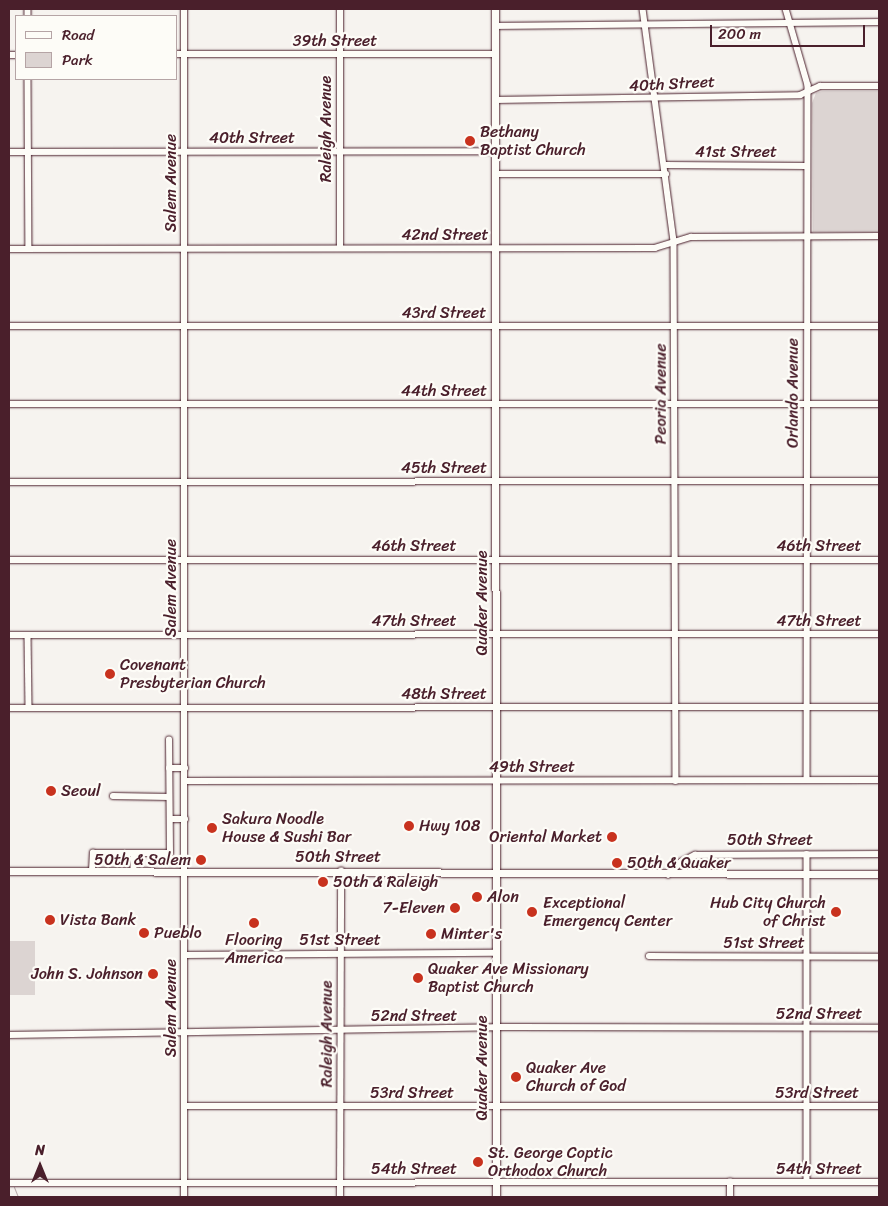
<!DOCTYPE html>
<html>
<head>
<meta charset="utf-8">
<style>
  body { margin:0 }
  #map { position:relative; width:888px; height:1206px; overflow:hidden; background:#f6f3ef; font-family:Sriracha,sans-serif }
  div>[style] { position:absolute }
  .green>* { inset:0; background:#dcd4d2; transform-origin:0 0 }
  .stream>* { height:1px; margin:-0.5px; padding:0 0.5px; transform-origin:0.5px; border-radius:0.5px; background:#bbabac }
  .roads { filter:drop-shadow(0 0 1px #4a1f2b) drop-shadow(0 0 1px #4a1f2b) }
  .minor>* { height:5.5px; margin:-2.75px; padding:0 2.75px; transform-origin:2.75px; border-radius:2.75px; background:#fdfcf7 }
  .major>* { height:7px; margin:-3.5px; padding:0 3.5px; transform-origin:3.5px; border-radius:3.5px; background:#fdfcf7 }
  .dots>* { width:14px; height:14px; translate:-50% -50%; box-sizing:border-box; border:2px solid #fdfcf7; border-radius:50% }
  span { translate:-50% -50%; white-space:nowrap; text-align:center; line-height:1.15; -webkit-text-stroke:4.5px #fdfcf7; paint-order:stroke }
  .street-label { font-size:16px; color:#4a1f2b }
  .poi-label { font-size:16px; color:#4a1f2b }
  .left { translate:0 -50%; text-align:left }
  .right { translate:-100% -50%; text-align:right }
  .frame { position:absolute; inset:0; border:10px solid #4a1f2b; pointer-events:none }
  .legend { position:absolute; left:15px; top:15px; width:162px; height:65px; box-sizing:border-box; background:#fdfcf7; border:1px solid #b5a4a5; margin:0; padding:6px 9px; list-style:none; font-size:15px; color:#4a1f2b }
  .legend li { display:flex; align-items:center; gap:10px; height:25px }
  .legend b { width:25px; border:1px solid #b5a4a5 }
  .north { position:absolute; left:15px; top:1141px; width:50px; height:50px; -webkit-text-stroke:4px #fdfcf7; paint-order:stroke; rotate:0deg; font-size:14px; font-weight:700; line-height:20px; text-align:center; color:#4a1f2b }
  .north::after { content:''; display:block; margin:auto; width:18px; height:22px; background:#4a1f2b; clip-path:polygon(50% 0,100% 100%,50% 72%,0 100%) }
  .scale { position:absolute; left:710px; top:25px; width:155px; height:22px; box-sizing:border-box; border:2px solid #4a1f2b; border-top:0; padding-left:6px; font-size:15px; line-height:18px; white-space:nowrap; color:#4a1f2b; -webkit-text-stroke:4px #fdfcf7; paint-order:stroke }
</style>
</head>
<body>
<div id="map">
  <div class="green">
    <i style="clip-path:polygon(822px 91px,879px 91px,879px 232px,813px 232px,812px 103px,816px 93px)"></i>
    <i style="left:9px;top:941px;width:26px;height:54px"></i>
  </div>
  <div class="stream">
    <i style="left:14px;top:1187px;width:11px;rotate:68deg"></i>
  </div>
  <div class="roads">
    <div class="minor">
      <i style="left:28px;top:9px;width:7px;rotate:90deg"></i>
      <i style="left:185px;top:9px;width:1188px;rotate:90deg"></i>
      <i style="left:643px;top:9px;width:235px;rotate:82.4deg"></i>
      <i style="left:674px;top:242px;width:539px;rotate:89.79deg"></i>
      <i style="left:786px;top:9px;width:79px;rotate:73.9deg"></i>
      <i style="left:808px;top:85px;width:695px;rotate:90.08deg"></i>
      <i style="left:495px;top:26px;width:384px;rotate:-0.6deg"></i>
      <i style="left:176px;top:54px;width:319px"></i>
      <i style="left:9px;top:55px;width:7px"></i>
      <i style="left:28px;top:79px;width:170px;rotate:89.7deg"></i>
      <i style="left:495px;top:100px;width:305px;rotate:-0.9deg"></i>
      <i style="left:800px;top:95px;width:22px;rotate:-24deg"></i>
      <i style="left:820px;top:86px;width:59px"></i>
      <i style="left:9px;top:152px;width:486px;rotate:-0.1deg"></i>
      <i style="left:665px;top:165px;width:142px;rotate:0.4deg"></i>
      <i style="left:495px;top:174px;width:171px"></i>
      <i style="left:340px;top:248px;width:239px;rotate:-90deg"></i>
      <i style="left:9px;top:249px;width:646px;rotate:-0.09deg"></i>
      <i style="left:655px;top:248px;width:38px;rotate:-17deg"></i>
      <i style="left:691px;top:237px;width:188px;rotate:-0.3deg"></i>
      <i style="left:9px;top:326px;width:870px"></i>
      <i style="left:9px;top:404px;width:870px"></i>
      <i style="left:9px;top:482px;width:870px;rotate:-0.07deg"></i>
      <i style="left:9px;top:560px;width:870px"></i>
      <i style="left:9px;top:635px;width:870px;rotate:-0.07deg"></i>
      <i style="left:28px;top:635px;width:73px;rotate:89.2deg"></i>
      <i style="left:9px;top:708px;width:870px;rotate:-0.07deg"></i>
      <i style="left:169px;top:768px;width:16px"></i>
      <i style="left:185px;top:781px;width:694px;rotate:-0.08deg"></i>
      <i style="left:113px;top:796px;width:56px;rotate:1deg"></i>
      <i style="left:170px;top:819px;width:15px"></i>
      <i style="left:134px;top:854px;width:17px;rotate:90deg"></i>
      <i style="left:807px;top:854px;width:328px;rotate:90deg"></i>
      <i style="left:92px;top:871px;width:18px;rotate:-87deg"></i>
      <i style="left:93px;top:853px;width:77px"></i>
      <i style="left:170px;top:853px;width:113px;rotate:-90.5deg"></i>
      <i style="left:668px;top:875px;width:18px;rotate:-45deg"></i>
      <i style="left:681px;top:862px;width:16px;rotate:-27deg"></i>
      <i style="left:695px;top:855px;width:184px;rotate:-0.3deg"></i>
      <i style="left:184px;top:955px;width:311px;rotate:-0.4deg"></i>
      <i style="left:649px;top:956px;width:230px;rotate:0.2deg"></i>
      <i style="left:9px;top:1035px;width:486px;rotate:-0.9deg"></i>
      <i style="left:495px;top:1027px;width:384px;rotate:0.1deg"></i>
      <i style="left:185px;top:1106px;width:694px"></i>
      <i style="left:9px;top:1183px;width:870px;rotate:-0.07deg"></i>
      <i style="left:340px;top:1197px;width:326px;rotate:-89.8deg"></i>
      <i style="left:730px;top:1197px;width:15px;rotate:-90deg"></i>
    </div>
    <div class="major">
      <i style="left:495px;top:9px;width:1188px;rotate:89.95deg"></i>
      <i style="left:9px;top:871px;width:870px;rotate:0.2deg"></i>
    </div>
  </div>
  <div class="dots">
    <i style="left:470px;top:141px;background:#c8321e"></i>
    <i style="left:110px;top:674px;background:#c8321e"></i>
    <i style="left:51px;top:791px;background:#c8321e"></i>
    <i style="left:409px;top:826px;background:#c8321e"></i>
    <i style="left:212px;top:828px;background:#c8321e"></i>
    <i style="left:612px;top:837px;background:#c8321e"></i>
    <i style="left:201px;top:860px;background:#c8321e"></i>
    <i style="left:617px;top:863px;background:#c8321e"></i>
    <i style="left:323px;top:882px;background:#c8321e"></i>
    <i style="left:477px;top:897px;background:#c8321e"></i>
    <i style="left:455px;top:908px;background:#c8321e"></i>
    <i style="left:532px;top:912px;background:#c8321e"></i>
    <i style="left:836px;top:912px;background:#c8321e"></i>
    <i style="left:50px;top:920px;background:#c8321e"></i>
    <i style="left:254px;top:923px;background:#c8321e"></i>
    <i style="left:144px;top:933px;background:#c8321e"></i>
    <i style="left:431px;top:934px;background:#c8321e"></i>
    <i style="left:153px;top:974px;background:#c8321e"></i>
    <i style="left:418px;top:978px;background:#c8321e"></i>
    <i style="left:516px;top:1077px;background:#c8321e"></i>
    <i style="left:478px;top:1162px;background:#c8321e"></i>
  </div>
  <div class="street-label">
    <span style="left:335px;top:41px">39th Street</span>
    <span style="left:672px;top:84px;rotate:-3deg">40th Street</span>
    <span style="left:326px;top:129px;rotate:-90deg">Raleigh Avenue</span>
    <span style="left:252px;top:138px">40th Street</span>
    <span style="left:736px;top:152px">41st Street</span>
    <span style="left:171px;top:183px;rotate:-90deg">Salem Avenue</span>
    <span style="left:445px;top:235px">42nd Street</span>
    <span style="left:444px;top:313px">43rd Street</span>
    <span style="left:444px;top:391px">44th Street</span>
    <span style="left:793px;top:393px;rotate:-90deg">Orlando Avenue</span>
    <span style="left:661px;top:394px;rotate:-90deg">Peoria Avenue</span>
    <span style="left:444px;top:468px">45th Street</span>
    <span style="left:414px;top:546px">46th Street</span>
    <span style="left:819px;top:546px">46th Street</span>
    <span style="left:171px;top:588px;rotate:-90deg">Salem Avenue</span>
    <span style="left:482px;top:603px;rotate:-90deg">Quaker Avenue</span>
    <span style="left:414px;top:621px">47th Street</span>
    <span style="left:819px;top:621px">47th Street</span>
    <span style="left:444px;top:694px">48th Street</span>
    <span style="left:532px;top:767px">49th Street</span>
    <span style="left:770px;top:840px">50th Street</span>
    <span style="left:338px;top:857px">50th Street</span>
    <span style="left:340px;top:940px">51st Street</span>
    <span style="left:764px;top:943px">51st Street</span>
    <span style="left:171px;top:1008px;rotate:-90deg">Salem Avenue</span>
    <span style="left:819px;top:1014px">52nd Street</span>
    <span style="left:414px;top:1016px">52nd Street</span>
    <span style="left:327px;top:1034px;rotate:-90deg">Raleigh Avenue</span>
    <span style="left:482px;top:1068px;rotate:-90deg">Quaker Avenue</span>
    <span style="left:412px;top:1093px">53rd Street</span>
    <span style="left:817px;top:1093px">53rd Street</span>
    <span style="left:414px;top:1169px">54th Street</span>
    <span style="left:819px;top:1169px">54th Street</span>
  </div>
  <div class="poi-label">
    <span class="left" style="left:480px;top:141px">Bethany<br>Baptist Church</span>
    <span class="left" style="left:120px;top:674px">Covenant<br>Presbyterian Church</span>
    <span class="left" style="left:61px;top:791px">Seoul</span>
    <span class="left" style="left:222px;top:828px">Sakura Noodle<br>House &amp; Sushi Bar</span>
    <span class="left" style="left:419px;top:826px">Hwy 108</span>
    <span class="right" style="left:602px;top:837px">Oriental Market</span>
    <span class="right" style="left:191px;top:860px">50th &amp; Salem</span>
    <span class="left" style="left:627px;top:863px">50th &amp; Quaker</span>
    <span class="left" style="left:333px;top:882px">50th &amp; Raleigh</span>
    <span class="left" style="left:487px;top:897px">Alon</span>
    <span class="left" style="left:543px;top:912px">Exceptional<br>Emergency Center</span>
    <span class="right" style="left:826px;top:912px">Hub City Church<br>of Christ</span>
    <span class="right" style="left:445px;top:908px">7-Eleven</span>
    <span class="left" style="left:60px;top:920px">Vista Bank</span>
    <span class="left" style="left:154px;top:933px">Pueblo</span>
    <span class="left" style="left:441px;top:934px">Minter's</span>
    <span style="left:254px;top:949px">Flooring<br>America</span>
    <span class="left" style="left:428px;top:978px">Quaker Ave Missionary<br>Baptist Church</span>
    <span class="right" style="left:143px;top:974px">John S. Johnson</span>
    <span class="left" style="left:526px;top:1077px">Quaker Ave<br>Church of God</span>
    <span class="left" style="left:488px;top:1162px">St. George Coptic<br>Orthodox Church</span>
  </div>
  <div class="frame"></div>
  <ul class="legend">
  <li><b style="height:6px;background:#fdfcf7"></b>Road</li>
  <li><b style="height:14px;background:#dcd4d2"></b>Park</li>
  </ul>
  <div class="north">N</div>
  <div class="scale">200 m</div>
</div>
</body>
</html>
